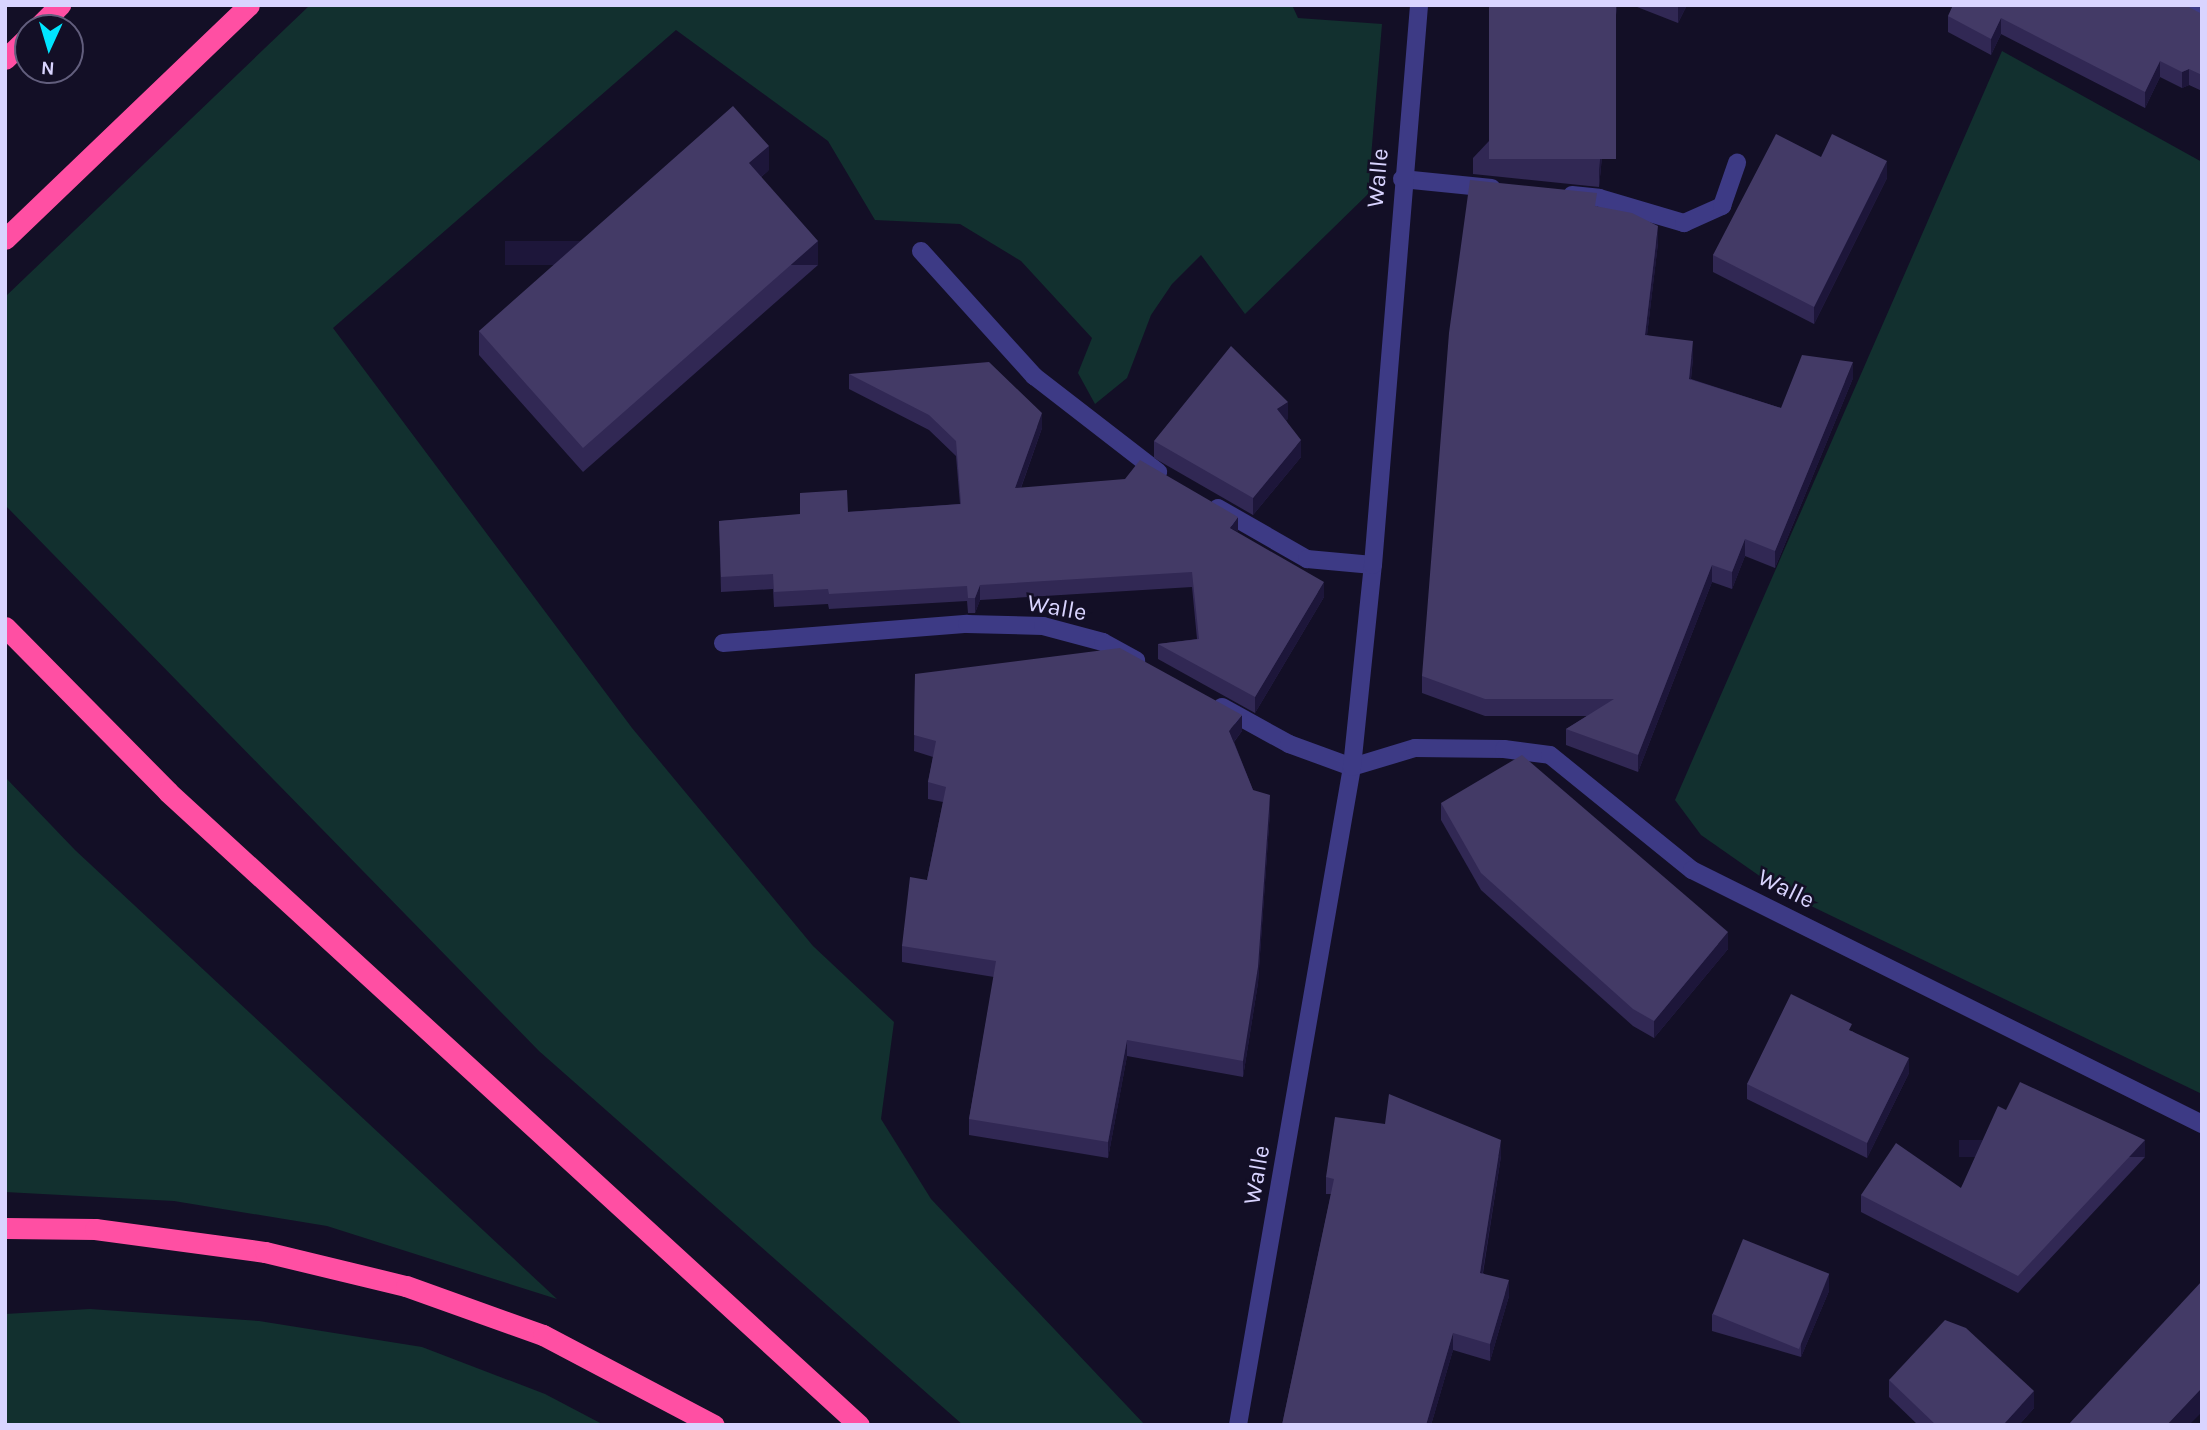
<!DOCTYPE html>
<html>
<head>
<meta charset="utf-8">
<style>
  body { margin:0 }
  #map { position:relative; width:2207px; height:1430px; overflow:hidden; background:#130f26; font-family:Karla,sans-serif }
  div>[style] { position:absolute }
  .green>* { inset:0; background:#12302f }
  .minor>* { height:18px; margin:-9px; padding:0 9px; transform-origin:9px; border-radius:9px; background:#3d3a85 }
  .highway>* { height:21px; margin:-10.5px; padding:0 10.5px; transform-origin:10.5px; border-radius:10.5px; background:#ff4fa3 }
  .wall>* { inset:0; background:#312854 }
  .shaded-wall>* { inset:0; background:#1d163a; transform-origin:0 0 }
  .building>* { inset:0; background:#433a66; transform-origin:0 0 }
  span { translate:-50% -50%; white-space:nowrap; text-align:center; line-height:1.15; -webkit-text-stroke:5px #130f26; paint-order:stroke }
  .street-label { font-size:24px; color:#d9d4ff }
  .frame { position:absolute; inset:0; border:7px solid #d9d4ff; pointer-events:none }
  .north { position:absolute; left:14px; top:14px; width:70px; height:70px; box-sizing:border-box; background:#130f26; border:2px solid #625e7d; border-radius:50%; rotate:184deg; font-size:19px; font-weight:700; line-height:28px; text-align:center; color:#d9d4ff }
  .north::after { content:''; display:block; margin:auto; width:24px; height:32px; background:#00e5ff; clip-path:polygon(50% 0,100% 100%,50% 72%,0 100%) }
</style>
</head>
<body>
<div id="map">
  <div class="green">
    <i style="clip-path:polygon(310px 5px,1292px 5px,1298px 18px,1382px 24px,1368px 194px,1245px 314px,1201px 255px,1172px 284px,1151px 315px,1127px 378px,1095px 404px,1078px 373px,1092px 338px,1021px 261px,960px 224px,875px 220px,828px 141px,676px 30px,333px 328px,632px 728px,813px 946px,894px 1022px,881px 1119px,931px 1199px,1145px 1425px,963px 1425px,539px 1051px,5px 505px,5px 297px)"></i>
    <i style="clip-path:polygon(2002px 51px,2202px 162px,2202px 1094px,1784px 893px,1701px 835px,1675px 800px)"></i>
    <i style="clip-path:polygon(5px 777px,75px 850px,557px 1299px,327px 1226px,174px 1201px,5px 1192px)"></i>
    <i style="clip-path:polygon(90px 1309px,259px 1321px,422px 1347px,545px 1394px,604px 1425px,5px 1425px,5px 1314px)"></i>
  </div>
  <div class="minor">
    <i style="left:2196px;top:5px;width:7px;rotate:27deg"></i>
    <i style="left:1402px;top:179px;width:90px;rotate:5.7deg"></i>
    <i style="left:1572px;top:195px;width:27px;rotate:6deg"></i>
    <i style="left:1599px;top:198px;width:89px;rotate:16.4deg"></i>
    <i style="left:1684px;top:223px;width:42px;rotate:-24.1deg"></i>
    <i style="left:1722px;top:206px;width:46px;rotate:-70.8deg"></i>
    <i style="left:921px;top:251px;width:169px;rotate:47.9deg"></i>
    <i style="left:1034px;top:376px;width:157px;rotate:37.7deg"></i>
    <i style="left:1218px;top:508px;width:103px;rotate:29.8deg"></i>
    <i style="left:1307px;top:559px;width:66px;rotate:5.2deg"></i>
    <i style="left:723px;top:643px;width:245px;rotate:-4.5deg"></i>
    <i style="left:967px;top:624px;width:76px;rotate:1.5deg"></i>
    <i style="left:1043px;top:626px;width:62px;rotate:14.9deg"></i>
    <i style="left:1103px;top:642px;width:38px;rotate:29deg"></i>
    <i style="left:1222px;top:707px;width:77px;rotate:28.9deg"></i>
    <i style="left:1289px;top:744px;width:67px;rotate:20.1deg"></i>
    <i style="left:1352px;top:767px;width:66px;rotate:-16.8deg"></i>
    <i style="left:1415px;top:748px;width:89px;rotate:0.6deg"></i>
    <i style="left:1504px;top:749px;width:46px;rotate:7.4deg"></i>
    <i style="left:1550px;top:755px;width:183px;rotate:39deg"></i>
    <i style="left:1692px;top:870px;width:570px;rotate:26.48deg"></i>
    <i style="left:1238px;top:1425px;width:668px;rotate:-80.17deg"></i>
    <i style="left:1352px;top:767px;width:203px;rotate:-84.1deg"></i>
    <i style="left:1373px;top:565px;width:562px;rotate:-85.3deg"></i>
  </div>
  <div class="highway">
    <i style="left:37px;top:28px;width:33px;rotate:-45deg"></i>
    <i style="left:5px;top:59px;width:32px;rotate:-44deg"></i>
    <i style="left:5px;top:239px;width:338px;rotate:-43.8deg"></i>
    <i style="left:5px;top:627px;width:232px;rotate:45.3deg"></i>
    <i style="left:168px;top:792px;width:937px;rotate:42.49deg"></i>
    <i style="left:5px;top:1228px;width:90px;rotate:0.6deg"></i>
    <i style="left:95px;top:1229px;width:172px;rotate:7.7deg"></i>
    <i style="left:265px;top:1252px;width:145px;rotate:13.6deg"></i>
    <i style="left:406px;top:1286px;width:145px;rotate:19.7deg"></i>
    <i style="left:543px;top:1335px;width:193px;rotate:27.8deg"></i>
  </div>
  <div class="wall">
    <i style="clip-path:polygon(1617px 5px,1599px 187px,1473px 174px,1473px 158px)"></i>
    <i style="clip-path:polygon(1632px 5px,1687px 5px,1678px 23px)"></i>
    <i style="clip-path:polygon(2202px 14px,2202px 91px,2189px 85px,2182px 88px,2160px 77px,2145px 108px,2001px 34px,1991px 55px,1948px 32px,1948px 16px)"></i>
    <i style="clip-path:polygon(1821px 157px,1887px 178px,1814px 324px,1713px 272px,1713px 255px)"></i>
    <i style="clip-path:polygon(769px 170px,761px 177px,818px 265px,583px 472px,479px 355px,479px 331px)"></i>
    <i style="clip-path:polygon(1597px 206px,1658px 243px,1647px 335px,1693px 358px,1691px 379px,1781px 408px,1853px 378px,1775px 568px,1745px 556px,1732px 589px,1712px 582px,1638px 772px,1566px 745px,1566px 729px,1587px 716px,1485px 716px,1422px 693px,1422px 676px)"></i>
    <i style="clip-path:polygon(849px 374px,1042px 428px,1021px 488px,1238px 533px,1324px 597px,1255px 713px,1158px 659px,1158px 644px,1197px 639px,1192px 587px,980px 600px,975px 613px,968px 613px,967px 601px,829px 609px,828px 604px,774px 607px,773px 589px,721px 592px,719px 521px,960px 504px,956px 456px,929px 430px,849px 389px)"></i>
    <i style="clip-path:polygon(1288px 419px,1286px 420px,1301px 457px,1253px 515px,1154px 458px,1154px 441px)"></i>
    <i style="clip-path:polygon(915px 674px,1242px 731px,1234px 742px,1253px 790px,1270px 811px,1258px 983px,1243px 1077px,1127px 1056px,1108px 1158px,969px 1135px,969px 1119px,994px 977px,902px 962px,902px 946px,927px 880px,943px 802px,928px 799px,928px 782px,933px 757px,914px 751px)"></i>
    <i style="clip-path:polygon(1441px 803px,1728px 949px,1654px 1038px,1633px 1026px,1481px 890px,1441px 820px)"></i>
    <i style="clip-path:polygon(1852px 1031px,1909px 1073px,1867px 1158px,1747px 1099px,1747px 1084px)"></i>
    <i style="clip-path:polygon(2006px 1110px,2145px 1157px,2018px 1293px,1861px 1212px,1861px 1195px,1961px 1188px)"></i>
    <i style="clip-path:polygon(1501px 1156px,1483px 1273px,1509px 1296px,1490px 1361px,1453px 1350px,1431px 1425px,1282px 1425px,1331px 1194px,1326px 1194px,1326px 1177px)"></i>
    <i style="clip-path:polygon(1829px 1291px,1801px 1357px,1712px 1331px,1712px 1314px)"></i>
    <i style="clip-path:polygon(1889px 1380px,2034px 1408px,2019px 1425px,1918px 1425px,1889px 1397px)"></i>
  </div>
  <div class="shaded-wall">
    <i style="clip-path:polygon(1616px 5px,1617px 5px,1599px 187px,1599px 170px)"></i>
    <i style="clip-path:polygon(1678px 5px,1687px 5px,1678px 23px)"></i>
    <i style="clip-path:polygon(2001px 18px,2001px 34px,1991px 55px,1991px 39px)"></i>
    <i style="clip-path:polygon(2160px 61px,2160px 77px,2145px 108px,2145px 92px)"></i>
    <i style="clip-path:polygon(2189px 69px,2189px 85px,2182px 88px,2182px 72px)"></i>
    <i style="clip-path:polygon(769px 146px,769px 170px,749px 187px,749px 163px)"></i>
    <i style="clip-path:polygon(1887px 161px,1887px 178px,1814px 324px,1814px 307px)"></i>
    <i style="clip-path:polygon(1658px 226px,1658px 243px,1645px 352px,1645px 335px)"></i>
    <i style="left:818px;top:241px;width:24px;height:313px;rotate:90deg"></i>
    <i style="clip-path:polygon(1693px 341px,1693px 358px,1689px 395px,1689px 379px)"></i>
    <i style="clip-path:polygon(1853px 362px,1853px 378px,1775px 568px,1775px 551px)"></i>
    <i style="clip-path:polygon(1288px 402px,1288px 419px,1277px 426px,1277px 409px)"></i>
    <i style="clip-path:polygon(1042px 413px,1042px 428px,1015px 504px,1015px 488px)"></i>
    <i style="clip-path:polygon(1301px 440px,1301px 457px,1253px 515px,1253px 498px)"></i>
    <i style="clip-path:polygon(1238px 517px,1238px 532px,1230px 528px)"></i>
    <i style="clip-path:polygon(1745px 539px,1745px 556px,1732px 589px,1732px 572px)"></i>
    <i style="clip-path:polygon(1712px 565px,1712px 582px,1638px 772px,1638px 755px)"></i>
    <i style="clip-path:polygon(1324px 582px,1324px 597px,1255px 713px,1255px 697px)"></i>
    <i style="clip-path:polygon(980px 585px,980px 600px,975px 613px,975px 598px)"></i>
    <i style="clip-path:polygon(1242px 715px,1242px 731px,1229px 748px,1229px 731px)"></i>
    <i style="clip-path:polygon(1270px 795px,1270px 811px,1258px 983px,1243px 1077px,1243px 1061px)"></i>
    <i style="clip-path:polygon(1728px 932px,1728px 949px,1654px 1038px,1654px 1021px)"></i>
    <i style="clip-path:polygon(1127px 1040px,1127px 1056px,1108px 1158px,1108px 1142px)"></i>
    <i style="clip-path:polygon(1909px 1058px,1909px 1073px,1867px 1158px,1867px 1143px)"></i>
    <i style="clip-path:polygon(1501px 1140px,1501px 1156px,1480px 1289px,1480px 1273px)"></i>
    <i style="left:2145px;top:1140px;width:17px;height:186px;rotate:90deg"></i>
    <i style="clip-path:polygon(1829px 1274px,1829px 1291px,1801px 1357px,1801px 1340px)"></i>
    <i style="clip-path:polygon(1509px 1280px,1509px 1296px,1490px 1361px,1490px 1344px)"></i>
    <i style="clip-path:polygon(1453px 1333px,1453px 1350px,1431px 1425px,1426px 1425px)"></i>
    <i style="clip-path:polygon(2202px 1388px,2202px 1412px,2189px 1425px,2167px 1425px)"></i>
    <i style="clip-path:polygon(2034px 1391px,2034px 1408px,2019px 1425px,2003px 1425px)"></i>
  </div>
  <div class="building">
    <i style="left:1489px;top:5px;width:127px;height:154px"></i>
    <i style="clip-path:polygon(1953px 5px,2185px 5px,2202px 14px,2202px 75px,2189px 69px,2182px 72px,2160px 61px,2145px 92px,2001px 18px,1991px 39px,1948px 16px)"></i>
    <i style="clip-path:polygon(733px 106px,769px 146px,749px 163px,818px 241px,583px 448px,479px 331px)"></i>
    <i style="clip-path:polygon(1776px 134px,1821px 157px,1832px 134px,1887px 161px,1814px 307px,1713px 255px)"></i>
    <i style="clip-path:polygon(1470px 180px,1597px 193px,1595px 206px,1632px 213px,1658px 226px,1645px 335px,1693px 341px,1689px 379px,1781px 408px,1802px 355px,1853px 362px,1775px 551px,1745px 539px,1732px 572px,1712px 565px,1638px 755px,1566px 729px,1614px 699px,1485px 699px,1422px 676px,1449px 333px)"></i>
    <i style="clip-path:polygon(1231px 346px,1288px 402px,1277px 409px,1301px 440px,1253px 498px,1154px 441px)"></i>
    <i style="clip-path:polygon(989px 362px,1042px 413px,1015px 488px,1125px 479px,1140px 460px,1238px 517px,1230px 528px,1324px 582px,1255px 697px,1158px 644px,1199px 639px,1192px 572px,980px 585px,975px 598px,968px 598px,967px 586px,829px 594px,828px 589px,774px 592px,773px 574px,721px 577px,719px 521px,800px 514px,800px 493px,847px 490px,848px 512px,961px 504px,956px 441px,929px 415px,849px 374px)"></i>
    <i style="clip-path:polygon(1120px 648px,1242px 715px,1229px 731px,1253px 790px,1270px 795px,1258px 967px,1243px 1061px,1127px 1040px,1108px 1142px,969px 1119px,996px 961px,902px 946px,910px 877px,927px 880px,946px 787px,928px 782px,936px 741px,914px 735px,915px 674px)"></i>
    <i style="clip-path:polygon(1522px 755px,1728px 932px,1654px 1021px,1633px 1009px,1481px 873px,1441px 803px)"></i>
    <i style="clip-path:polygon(1791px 994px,1852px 1024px,1849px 1030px,1909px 1058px,1867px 1143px,1747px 1084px)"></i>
    <i style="clip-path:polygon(2020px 1082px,2145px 1140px,2018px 1276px,1861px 1195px,1896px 1143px,1961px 1188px,1998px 1106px,2006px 1110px)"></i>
    <i style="clip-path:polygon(1389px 1094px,1501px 1140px,1480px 1273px,1509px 1280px,1490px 1344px,1453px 1333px,1426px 1425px,1282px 1425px,1334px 1179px,1326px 1177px,1335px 1117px,1385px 1124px)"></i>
    <i style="left:1743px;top:1239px;width:93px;height:81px;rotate:22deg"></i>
    <i style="clip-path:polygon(2202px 1281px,2202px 1388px,2167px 1425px,2068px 1425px)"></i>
    <i style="clip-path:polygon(1945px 1320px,1966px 1328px,2034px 1391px,2003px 1425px,1936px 1425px,1889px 1380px)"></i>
  </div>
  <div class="street-label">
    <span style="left:1378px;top:178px;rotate:-85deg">Walle</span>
    <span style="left:1057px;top:608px;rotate:10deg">Walle</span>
    <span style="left:1786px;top:889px;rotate:26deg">Walle</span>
    <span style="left:1257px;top:1175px;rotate:-80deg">Walle</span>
  </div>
  <div class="frame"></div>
  <div class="north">N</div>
</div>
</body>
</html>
